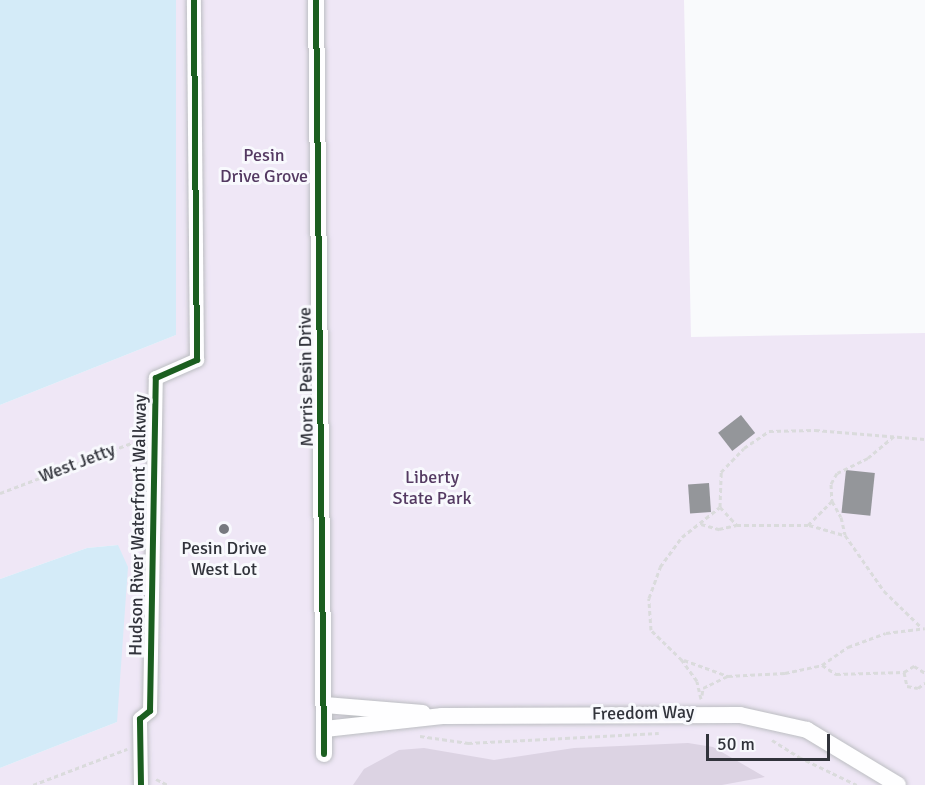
<!DOCTYPE html>
<html>
<head>
<meta charset="utf-8">
<style>
  body { margin:0 }
  #map { position:relative; width:925px; height:785px; overflow:hidden; background:#f9fafc; font-family:Signika,sans-serif }
  div>[style] { position:absolute }
  .green>* { inset:0; background:#efe7f6 }
  .forest>* { inset:0; background:#dcd3e3 }
  .water>* { inset:0; background:#d4ebf8 }
  .building>* { inset:0; background:#94969a; transform-origin:0 0 }
  .path>* { height:3px; margin-top:-1.5px; transform-origin:0; background:repeating-linear-gradient(90deg,#dadbdc 0 4.5px,transparent 0 7.5px) }
  .roads { filter:drop-shadow(0 0 2px #bcbec2) drop-shadow(0 0 2px #bcbec2) }
  .pedestrian>* { height:14px; margin:-7px; padding:0 7px; transform-origin:7px; border-radius:7px; background:#fefeff }
  .minor>* { height:16px; margin:-8px; padding:0 8px; transform-origin:8px; border-radius:8px; background:#fefeff }
  .cycleway>* { height:6px; margin:-3px; padding:0 3px; transform-origin:3px; border-radius:3px; background:#1b5e20 }
  .dots>* { width:16px; height:16px; translate:-50% -50%; box-sizing:border-box; border:3px solid #f8f9fd; border-radius:50% }
  span { translate:-50% -50%; white-space:nowrap; text-align:center; line-height:1.15; -webkit-text-stroke:6px #f8f9fd; paint-order:stroke }
  .park-label { font-size:18px; color:#543a62 }
  .street-label { font-size:18px; color:#31333b }
  .poi-label { font-size:18px; color:#31333b }
  .scale { position:absolute; left:706px; top:734px; width:124px; height:27px; box-sizing:border-box; border:3px solid #31333b; border-top:0; padding-left:8px; font-size:18px; line-height:21px; white-space:nowrap; color:#31333b; -webkit-text-stroke:4px #f8f9fd; paint-order:stroke }
</style>
</head>
<body>
<div id="map">
  <div class="green">
    <i style="clip-path:polygon(176px 0,684px 0,691px 337px,925px 333px,925px 785px,0 785px,0 768px,117px 722px,118px 545px,87px 548px,0 579px,0 405px,176px 335px)"></i>
  </div>
  <div class="forest">
    <i style="clip-path:polygon(688px 743px,713px 747px,765px 777px,722px 785px,353px 785px,364px 769px,399px 750px,424px 748px,494px 760px,574px 748px)"></i>
  </div>
  <div class="water">
    <i style="clip-path:polygon(0 0,176px 0,176px 335px,0 405px)"></i>
    <i style="clip-path:polygon(118px 545px,128px 567px,117px 722px,0 768px,0 579px,87px 548px)"></i>
  </div>
  <div class="building">
    <i style="left:741px;top:415px;width:23px;height:29px;rotate:52deg"></i>
    <i style="left:846px;top:470px;width:29px;height:43px;rotate:6deg"></i>
    <i style="left:709px;top:483px;width:29px;height:21px;rotate:86deg"></i>
  </div>
  <div class="path">
    <i style="left:894px;top:436px;width:34px;rotate:140deg"></i>
    <i style="left:868px;top:458px;width:34px;rotate:154deg"></i>
    <i style="left:837px;top:473px;width:13px;rotate:119deg"></i>
    <i style="left:831px;top:484px;width:17px;rotate:87deg"></i>
    <i style="left:832px;top:501px;width:18px;rotate:61deg"></i>
    <i style="left:841px;top:517px;width:18px;rotate:77deg"></i>
    <i style="left:845px;top:535px;width:68px;rotate:55.1deg"></i>
    <i style="left:884px;top:591px;width:50px;rotate:44.2deg"></i>
    <i style="left:0;top:493px;width:152px;rotate:-20.8deg"></i>
    <i style="left:720px;top:507px;width:25px;rotate:47deg"></i>
    <i style="left:737px;top:525px;width:71px"></i>
    <i style="left:808px;top:525px;width:34px;rotate:-45deg"></i>
    <i style="left:701px;top:524px;width:19px;rotate:16deg"></i>
    <i style="left:719px;top:529px;width:18px;rotate:-13deg"></i>
    <i style="left:809px;top:525px;width:37px;rotate:16deg"></i>
    <i style="left:684px;top:660px;width:47px;rotate:20deg"></i>
    <i style="left:822px;top:665px;width:17px;rotate:33deg"></i>
    <i style="left:836px;top:674px;width:68px;rotate:-1.7deg"></i>
    <i style="left:904px;top:672px;width:12px;rotate:-31deg"></i>
    <i style="left:914px;top:666px;width:13px;rotate:32deg"></i>
    <i style="left:904px;top:672px;width:14px;rotate:78deg"></i>
    <i style="left:907px;top:686px;width:11px;rotate:10deg"></i>
    <i style="left:918px;top:688px;width:9px;rotate:-36deg"></i>
    <i style="left:702px;top:695px;width:7px;rotate:-82deg"></i>
    <i style="left:703px;top:688px;width:28px;rotate:-26deg"></i>
    <i style="left:728px;top:676px;width:57px;rotate:-3deg"></i>
    <i style="left:785px;top:673px;width:38px;rotate:-12deg"></i>
    <i style="left:822px;top:665px;width:32px;rotate:-35deg"></i>
    <i style="left:848px;top:647px;width:40px;rotate:-20.2deg"></i>
    <i style="left:886px;top:633px;width:39px;rotate:-7deg"></i>
    <i style="left:701px;top:699px;width:18px;rotate:-103deg"></i>
    <i style="left:697px;top:681px;width:26px;rotate:-126deg"></i>
    <i style="left:682px;top:660px;width:43px;rotate:-135.9deg"></i>
    <i style="left:651px;top:630px;width:32px;rotate:-94deg"></i>
    <i style="left:649px;top:598px;width:33px;rotate:-70deg"></i>
    <i style="left:660px;top:567px;width:37px;rotate:-54deg"></i>
    <i style="left:682px;top:537px;width:48px;rotate:-38.3deg"></i>
    <i style="left:720px;top:507px;width:35px;rotate:-88deg"></i>
    <i style="left:721px;top:472px;width:33px;rotate:-46deg"></i>
    <i style="left:744px;top:448px;width:30px;rotate:-34deg"></i>
    <i style="left:769px;top:431px;width:46px;rotate:-1.2deg"></i>
    <i style="left:815px;top:430px;width:110px;rotate:4.7deg"></i>
    <i style="left:420px;top:736px;width:49px;rotate:8.3deg"></i>
    <i style="left:468px;top:743px;width:191px;rotate:-3deg"></i>
    <i style="left:772px;top:740px;width:32px;rotate:32deg"></i>
    <i style="left:799px;top:757px;width:64px;rotate:25.8deg"></i>
    <i style="left:156px;top:779px;width:13px;rotate:27deg"></i>
    <i style="left:33px;top:785px;width:101px;rotate:-21deg"></i>
  </div>
  <div class="roads">
    <div class="pedestrian">
      <i style="left:141px;top:785px;width:66px;rotate:-90.9deg"></i>
      <i style="left:140px;top:719px;width:13px;rotate:-39deg"></i>
      <i style="left:150px;top:711px;width:333px;rotate:-89deg"></i>
      <i style="left:156px;top:378px;width:45px;rotate:-23.7deg"></i>
      <i style="left:197px;top:360px;width:360px;rotate:-90.5deg"></i>
    </div>
    <div class="minor">
      <i style="left:316px;top:0;width:754px;rotate:89.39deg"></i>
      <i style="left:325px;top:705px;width:98px;rotate:4.7deg"></i>
      <i style="left:325px;top:729px;width:118px;rotate:-6.3deg"></i>
      <i style="left:442px;top:716px;width:298px;rotate:-0.2deg"></i>
      <i style="left:740px;top:715px;width:69px;rotate:12.6deg"></i>
      <i style="left:807px;top:730px;width:106px;rotate:31.1deg"></i>
    </div>
  </div>
  <div class="cycleway">
    <i style="left:316px;top:0;width:754px;rotate:89.39deg"></i>
    <i style="left:141px;top:785px;width:66px;rotate:-90.9deg"></i>
    <i style="left:140px;top:719px;width:13px;rotate:-39deg"></i>
    <i style="left:150px;top:711px;width:333px;rotate:-89deg"></i>
    <i style="left:156px;top:378px;width:45px;rotate:-23.7deg"></i>
    <i style="left:197px;top:360px;width:360px;rotate:-90.5deg"></i>
  </div>
  <div class="dots">
    <i style="left:224px;top:529px;background:#77797f"></i>
  </div>
  <div class="park-label">
    <span style="left:264px;top:166px">Pesin<br>Drive Grove</span>
    <span style="left:432px;top:488px">Liberty<br>State Park</span>
  </div>
  <div class="street-label">
    <span style="left:306px;top:377px;rotate:-91deg">Morris Pesin Drive</span>
    <span style="left:77px;top:463px;rotate:-21deg">West Jetty</span>
    <span style="left:138px;top:525px;rotate:-89deg">Hudson River Waterfront Walkway</span>
    <span style="left:643px;top:713px;rotate:-1deg">Freedom Way</span>
  </div>
  <div class="poi-label">
    <span style="left:224px;top:559px">Pesin Drive<br>West Lot</span>
  </div>
  <div class="scale">50 m</div>
</div>
</body>
</html>
